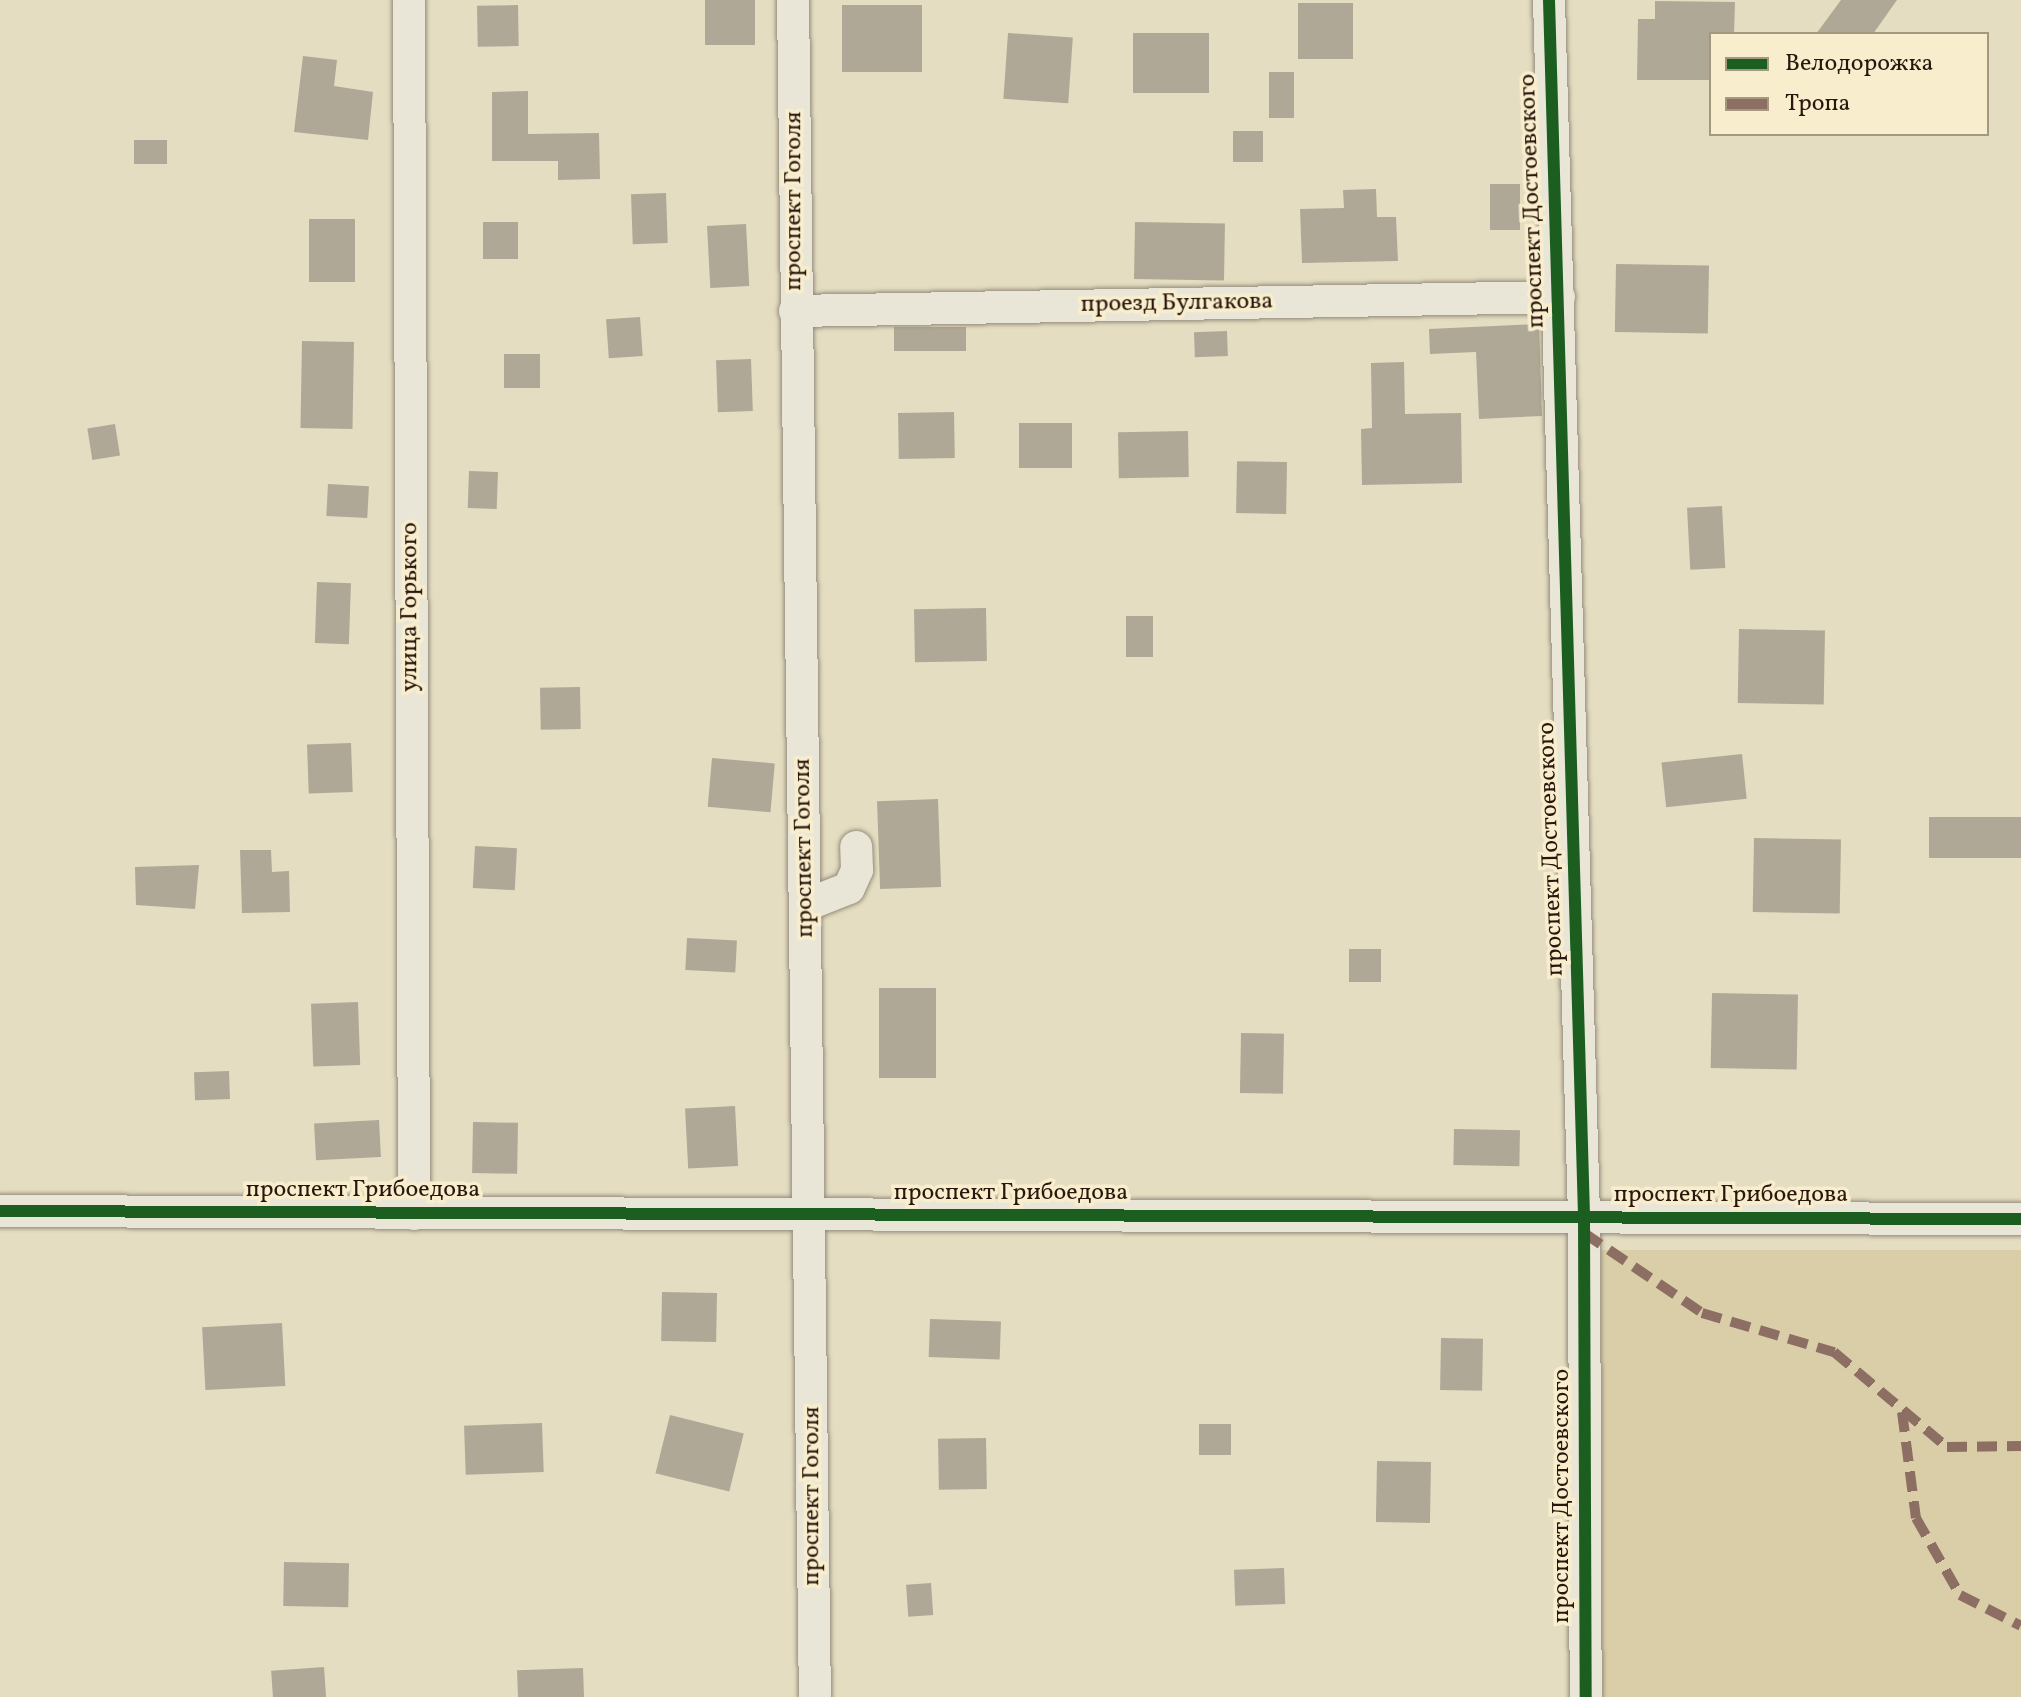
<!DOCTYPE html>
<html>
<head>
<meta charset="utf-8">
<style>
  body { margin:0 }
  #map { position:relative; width:2021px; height:1697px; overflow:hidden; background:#e5ddc1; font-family:Vollkorn,serif }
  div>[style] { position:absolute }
  .green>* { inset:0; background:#dacea9; transform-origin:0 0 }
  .building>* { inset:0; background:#afa896; transform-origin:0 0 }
  .roads { filter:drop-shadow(0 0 2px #938c7b) drop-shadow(0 0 2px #938c7b) }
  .minor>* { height:32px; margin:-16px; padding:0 16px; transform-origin:16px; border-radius:16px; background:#e9e6d7 }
  .quiet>* { height:10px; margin-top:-5px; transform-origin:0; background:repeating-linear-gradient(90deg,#8d6e63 0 20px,transparent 0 30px) }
  .cycleway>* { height:12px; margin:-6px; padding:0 6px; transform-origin:6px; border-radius:6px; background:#1b5e20 }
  span { translate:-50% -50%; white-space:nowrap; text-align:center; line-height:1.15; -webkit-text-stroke:7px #f8eecd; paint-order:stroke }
  .street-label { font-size:24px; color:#29160d }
  .legend { position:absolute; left:1709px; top:32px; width:280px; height:104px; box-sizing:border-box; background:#f8eecd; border:2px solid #a59880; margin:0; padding:10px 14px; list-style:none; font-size:24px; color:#29160d }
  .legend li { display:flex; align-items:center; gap:16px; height:40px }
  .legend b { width:40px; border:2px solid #a59880 }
</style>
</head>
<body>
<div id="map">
  <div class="green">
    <i style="left:2021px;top:1250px;width:447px;height:420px;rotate:90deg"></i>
  </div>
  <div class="building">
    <i style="left:705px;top:0;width:50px;height:45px"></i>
    <i style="clip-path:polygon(1841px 0,1897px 0,1873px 34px,1816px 34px)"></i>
    <i style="clip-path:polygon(1655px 1px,1735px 2px,1734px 34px,1711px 34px,1711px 80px,1637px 80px,1638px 19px,1655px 19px)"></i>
    <i style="left:1298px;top:3px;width:55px;height:56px"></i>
    <i style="left:518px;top:5px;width:41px;height:41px;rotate:89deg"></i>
    <i style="left:842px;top:5px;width:80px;height:67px"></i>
    <i style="left:1008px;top:33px;width:65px;height:66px;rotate:4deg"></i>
    <i style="left:1133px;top:33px;width:76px;height:60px"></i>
    <i style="clip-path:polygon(303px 56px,337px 60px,334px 86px,373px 92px,368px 140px,294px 132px)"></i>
    <i style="left:1294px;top:72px;width:46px;height:25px;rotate:90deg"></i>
    <i style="clip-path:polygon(528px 91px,528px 134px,599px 133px,600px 179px,558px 180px,558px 161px,492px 161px,492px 92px)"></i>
    <i style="left:1263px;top:131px;width:31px;height:30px;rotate:90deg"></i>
    <i style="left:134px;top:140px;width:33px;height:24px"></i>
    <i style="left:1490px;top:184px;width:30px;height:46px"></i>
    <i style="clip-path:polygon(1376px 189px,1377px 217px,1396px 217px,1398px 261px,1302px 263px,1300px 209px,1344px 208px,1343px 190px)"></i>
    <i style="left:666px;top:193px;width:50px;height:35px;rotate:88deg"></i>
    <i style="left:309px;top:219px;width:46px;height:63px"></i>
    <i style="left:483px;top:222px;width:35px;height:37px"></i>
    <i style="left:1135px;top:222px;width:90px;height:57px;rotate:1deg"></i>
    <i style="left:746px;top:224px;width:62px;height:39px;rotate:87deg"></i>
    <i style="left:1616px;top:264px;width:93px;height:68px;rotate:1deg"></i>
    <i style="left:640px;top:317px;width:39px;height:34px;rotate:86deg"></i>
    <i style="clip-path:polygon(1539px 324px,1542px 416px,1479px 419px,1476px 352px,1430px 354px,1429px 329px)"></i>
    <i style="left:966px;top:327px;width:24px;height:72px;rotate:90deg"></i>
    <i style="left:1227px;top:331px;width:25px;height:33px;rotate:88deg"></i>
    <i style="left:302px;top:341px;width:52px;height:87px;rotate:1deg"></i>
    <i style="left:504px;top:354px;width:36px;height:34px"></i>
    <i style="left:751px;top:359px;width:52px;height:35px;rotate:88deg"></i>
    <i style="clip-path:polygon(1404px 362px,1405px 414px,1461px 413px,1462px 483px,1362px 485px,1361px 429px,1372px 428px,1371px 363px)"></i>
    <i style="left:954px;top:412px;width:46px;height:56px;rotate:89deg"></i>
    <i style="left:1019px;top:423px;width:53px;height:45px"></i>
    <i style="left:115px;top:424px;width:32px;height:28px;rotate:81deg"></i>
    <i style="left:1188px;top:431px;width:46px;height:70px;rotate:89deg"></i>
    <i style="left:1287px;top:462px;width:52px;height:50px;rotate:91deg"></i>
    <i style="left:469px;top:471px;width:29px;height:37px;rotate:2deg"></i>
    <i style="left:328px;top:484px;width:41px;height:32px;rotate:3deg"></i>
    <i style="left:1722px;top:506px;width:62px;height:35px;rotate:87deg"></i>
    <i style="left:317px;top:582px;width:34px;height:61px;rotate:2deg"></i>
    <i style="left:986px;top:608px;width:53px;height:72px;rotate:89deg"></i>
    <i style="left:1126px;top:616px;width:27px;height:41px"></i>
    <i style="left:1739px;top:629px;width:86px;height:74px;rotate:1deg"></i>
    <i style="left:580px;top:687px;width:42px;height:40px;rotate:89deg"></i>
    <i style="left:351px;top:743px;width:49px;height:44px;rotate:88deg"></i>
    <i style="left:1742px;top:754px;width:45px;height:81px;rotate:84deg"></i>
    <i style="left:712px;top:758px;width:63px;height:49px;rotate:5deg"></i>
    <i style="left:938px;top:799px;width:88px;height:61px;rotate:88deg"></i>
    <i style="left:2021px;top:817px;width:41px;height:92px;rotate:90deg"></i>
    <i style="left:1754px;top:838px;width:87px;height:74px;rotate:1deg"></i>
    <i style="left:475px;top:846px;width:42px;height:42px;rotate:3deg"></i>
    <i style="clip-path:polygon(240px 850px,271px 850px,272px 872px,289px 871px,290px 912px,242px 913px)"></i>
    <i style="clip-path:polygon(199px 865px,195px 909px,136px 905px,135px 867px)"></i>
    <i style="left:687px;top:938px;width:50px;height:32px;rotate:3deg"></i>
    <i style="left:1381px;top:949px;width:33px;height:32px;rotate:90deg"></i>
    <i style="left:879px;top:988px;width:57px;height:90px"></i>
    <i style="left:1712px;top:993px;width:86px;height:75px;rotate:1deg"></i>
    <i style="left:358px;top:1002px;width:63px;height:47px;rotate:88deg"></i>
    <i style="left:1241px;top:1033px;width:43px;height:60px;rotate:1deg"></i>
    <i style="left:229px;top:1071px;width:28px;height:35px;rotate:88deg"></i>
    <i style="left:735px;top:1106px;width:60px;height:50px;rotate:87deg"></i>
    <i style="left:379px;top:1120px;width:37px;height:65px;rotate:87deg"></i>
    <i style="left:473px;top:1122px;width:45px;height:51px;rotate:1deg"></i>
    <i style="left:1454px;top:1129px;width:66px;height:36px;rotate:1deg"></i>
    <i style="left:662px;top:1292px;width:55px;height:49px;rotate:1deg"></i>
    <i style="left:930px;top:1319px;width:71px;height:38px;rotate:2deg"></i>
    <i style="left:282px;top:1323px;width:63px;height:80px;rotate:87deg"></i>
    <i style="left:1441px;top:1338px;width:42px;height:52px;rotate:1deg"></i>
    <i style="left:670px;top:1415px;width:76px;height:60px;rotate:14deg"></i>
    <i style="left:542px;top:1423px;width:49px;height:78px;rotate:88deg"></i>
    <i style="left:1199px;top:1424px;width:32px;height:31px"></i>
    <i style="left:986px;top:1438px;width:51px;height:48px;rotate:89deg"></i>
    <i style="left:1377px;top:1461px;width:54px;height:61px;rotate:1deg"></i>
    <i style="left:284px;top:1562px;width:65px;height:44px;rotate:1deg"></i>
    <i style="left:1284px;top:1568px;width:36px;height:50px;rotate:88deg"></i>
    <i style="left:931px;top:1583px;width:32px;height:25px;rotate:86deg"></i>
    <i style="left:324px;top:1667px;width:30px;height:53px;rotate:86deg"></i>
    <i style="left:583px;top:1668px;width:29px;height:66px;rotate:88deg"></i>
  </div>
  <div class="roads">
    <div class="minor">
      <i style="left:409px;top:0;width:1214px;rotate:89.76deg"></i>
      <i style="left:793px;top:0;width:1697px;rotate:89.26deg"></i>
      <i style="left:1549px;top:0;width:1219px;rotate:88.35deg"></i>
      <i style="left:1584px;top:1218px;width:479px;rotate:89.8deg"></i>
      <i style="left:795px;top:311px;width:764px;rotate:-1.05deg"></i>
      <i style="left:806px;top:905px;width:46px;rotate:-21.6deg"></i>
      <i style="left:849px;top:888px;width:20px;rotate:-66deg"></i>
      <i style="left:857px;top:870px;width:23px;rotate:-92deg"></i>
      <i style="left:0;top:1211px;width:2021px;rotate:0.23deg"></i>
    </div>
  </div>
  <div class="quiet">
    <i style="left:1584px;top:1233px;width:143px;rotate:34.1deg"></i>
    <i style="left:1702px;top:1313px;width:138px;rotate:16.5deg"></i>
    <i style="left:1834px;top:1352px;width:148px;rotate:40.1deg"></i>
    <i style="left:1947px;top:1447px;width:74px;rotate:-0.8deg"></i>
    <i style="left:1902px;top:1412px;width:107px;rotate:82.5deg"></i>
    <i style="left:1916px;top:1518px;width:89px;rotate:60.3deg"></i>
    <i style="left:1960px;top:1595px;width:68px;rotate:26.9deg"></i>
  </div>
  <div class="cycleway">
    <i style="left:1549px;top:0;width:1219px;rotate:88.35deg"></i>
    <i style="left:1584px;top:1218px;width:479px;rotate:89.8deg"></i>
    <i style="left:0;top:1211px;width:2021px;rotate:0.23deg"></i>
  </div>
  <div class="street-label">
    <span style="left:795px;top:201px;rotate:-90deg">проспект Гоголя</span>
    <span style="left:1533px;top:201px;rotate:-92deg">проспект Достоевского</span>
    <span style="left:1177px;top:304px;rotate:-1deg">проезд Булгакова</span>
    <span style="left:411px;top:607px;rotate:-90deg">улица Горького</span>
    <span style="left:805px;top:848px;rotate:-91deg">проспект Гоголя</span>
    <span style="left:1552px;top:849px;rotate:-92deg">проспект Достоевского</span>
    <span style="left:363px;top:1191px">проспект Грибоедова</span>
    <span style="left:1011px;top:1194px">проспект Грибоедова</span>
    <span style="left:1731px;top:1196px">проспект Грибоедова</span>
    <span style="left:813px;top:1496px;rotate:-90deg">проспект Гоголя</span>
    <span style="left:1563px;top:1496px;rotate:-90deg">проспект Достоевского</span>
  </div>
  <ul class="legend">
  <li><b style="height:10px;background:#1b5e20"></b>Велодорожка</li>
  <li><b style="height:10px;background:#8d6e63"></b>Тропа</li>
  </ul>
</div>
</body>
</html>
